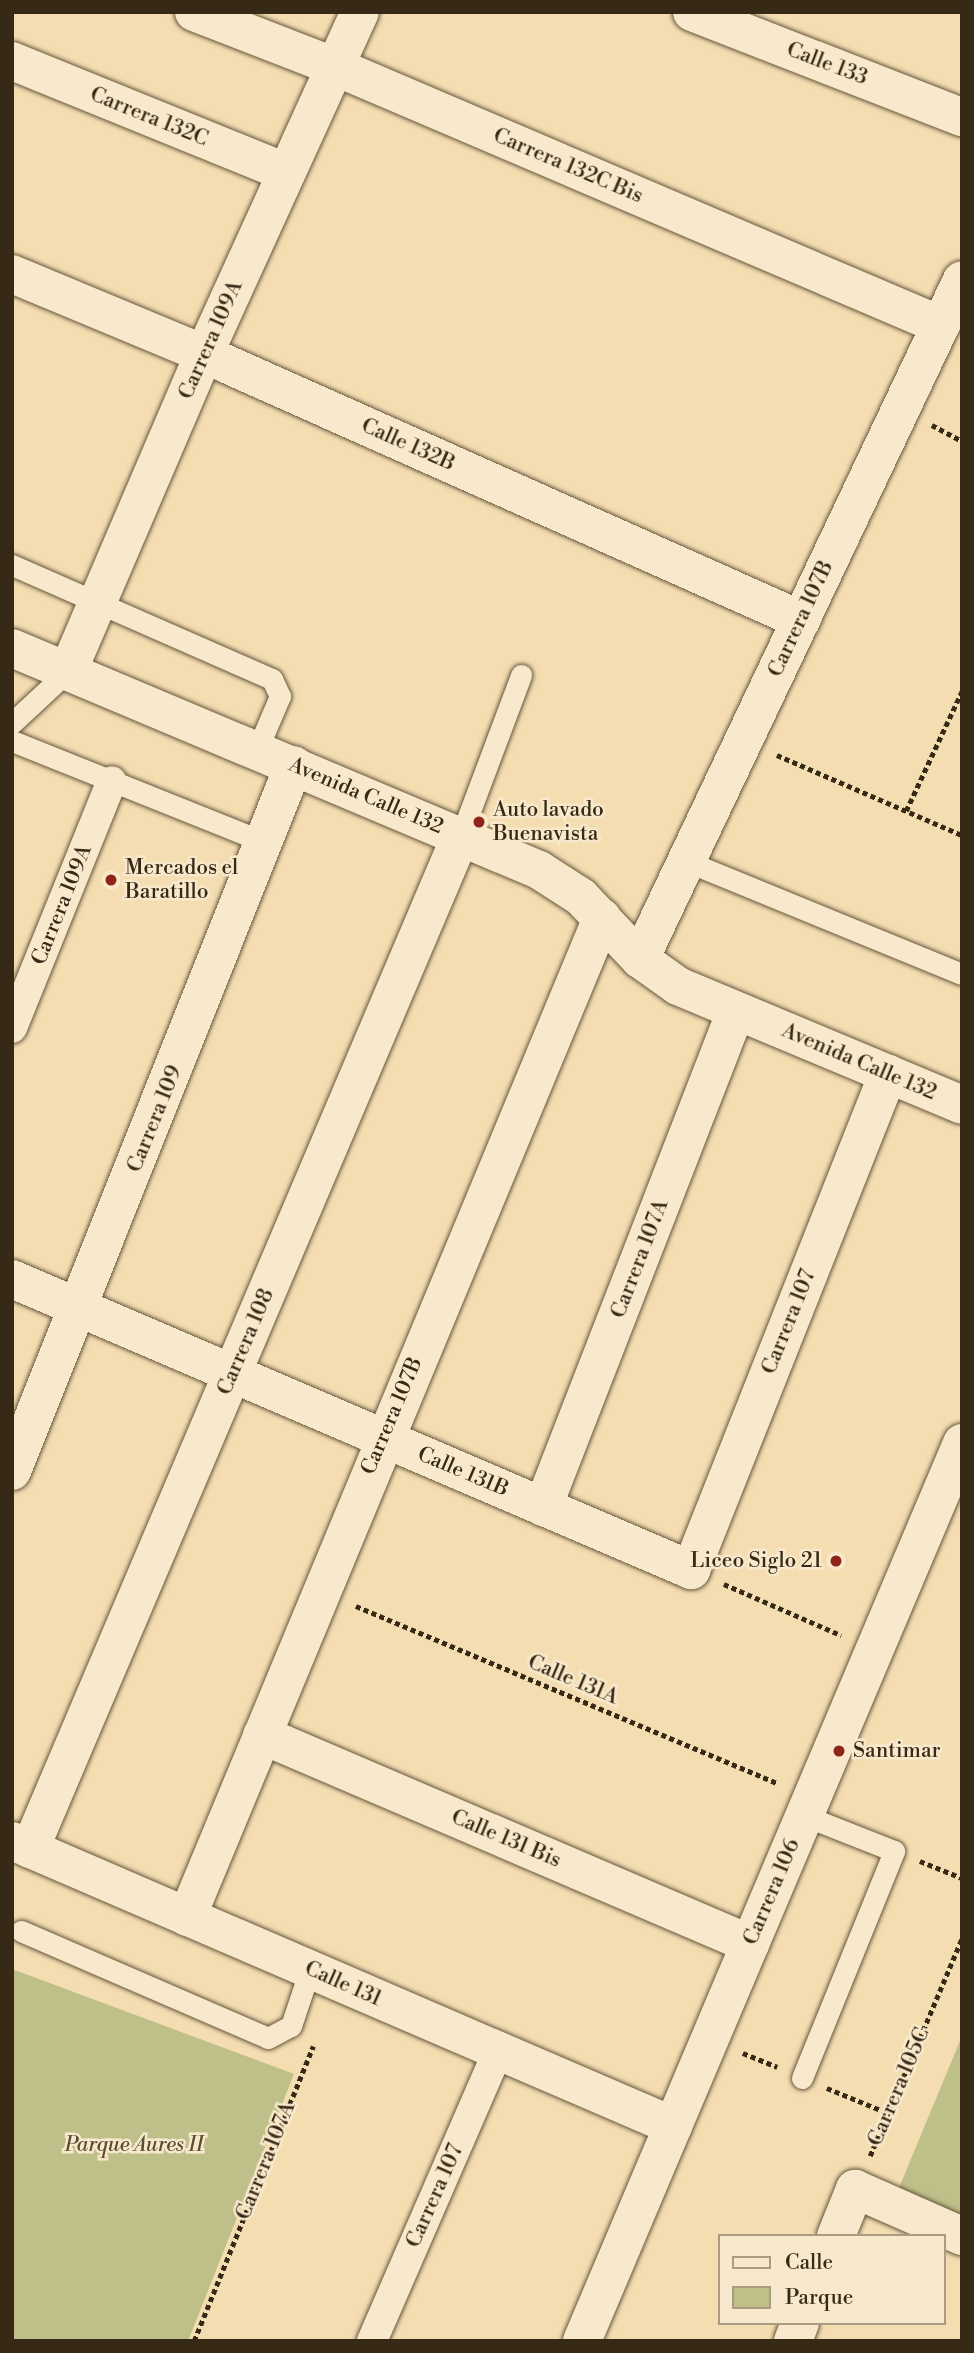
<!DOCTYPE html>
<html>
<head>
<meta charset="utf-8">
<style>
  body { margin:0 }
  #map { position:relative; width:974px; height:2353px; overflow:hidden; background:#f4ddb1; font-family:"Libre Bodoni",serif }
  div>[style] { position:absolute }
  .green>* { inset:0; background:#bfc089 }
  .path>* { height:4.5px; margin-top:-2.25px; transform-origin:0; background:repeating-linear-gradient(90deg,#362916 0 5px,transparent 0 8.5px) }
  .roads { filter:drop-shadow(0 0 2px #66563d) drop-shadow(0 0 2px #66563d) }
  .service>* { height:21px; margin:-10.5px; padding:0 10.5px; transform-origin:10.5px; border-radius:10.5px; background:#f8e9cc }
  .pedestrian>* { height:30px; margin:-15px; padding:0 15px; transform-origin:15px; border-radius:15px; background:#f8e9cc }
  .minor>* { height:38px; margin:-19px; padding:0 19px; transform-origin:19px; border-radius:19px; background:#f8e9cc }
  .tertiary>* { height:38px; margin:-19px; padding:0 19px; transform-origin:19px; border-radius:19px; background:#f8e9cc }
  .secondary>* { height:38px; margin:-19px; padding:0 19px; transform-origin:19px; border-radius:19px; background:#f8e9cc }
  .dots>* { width:19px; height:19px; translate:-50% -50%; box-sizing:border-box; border:4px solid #f8e9cc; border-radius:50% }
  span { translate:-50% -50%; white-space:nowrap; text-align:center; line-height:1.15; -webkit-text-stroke:5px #f8e9cc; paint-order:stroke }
  .street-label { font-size:21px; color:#362916 }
  .poi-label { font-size:21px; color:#362916 }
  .left { translate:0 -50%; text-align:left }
  .right { translate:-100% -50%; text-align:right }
  .park-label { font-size:21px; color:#584f33; font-style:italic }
  .frame { position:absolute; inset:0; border:14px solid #362916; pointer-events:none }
  .legend { position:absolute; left:718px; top:2234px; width:228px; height:91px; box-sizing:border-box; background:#f8e9cc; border:2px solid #aa9c83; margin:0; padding:9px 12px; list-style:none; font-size:21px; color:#362916 }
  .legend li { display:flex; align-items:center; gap:14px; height:35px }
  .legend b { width:35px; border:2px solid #aa9c83 }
</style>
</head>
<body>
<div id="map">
  <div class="green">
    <i style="clip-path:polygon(12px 1969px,294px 2074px,188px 2341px,12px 2341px)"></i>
    <i style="clip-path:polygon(962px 2036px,962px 2222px,896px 2195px)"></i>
  </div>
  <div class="path">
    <i style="left:932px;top:425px;width:34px;rotate:28deg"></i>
    <i style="left:777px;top:755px;width:202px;rotate:23.4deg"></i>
    <i style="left:906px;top:811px;width:132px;rotate:-65deg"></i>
    <i style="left:724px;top:1584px;width:128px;rotate:23.6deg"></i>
    <i style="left:356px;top:1606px;width:457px;rotate:22.8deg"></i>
    <i style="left:920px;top:1861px;width:45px;rotate:22deg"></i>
    <i style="left:743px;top:2053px;width:37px;rotate:22deg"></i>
    <i style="left:827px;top:2088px;width:66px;rotate:22.3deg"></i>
    <i style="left:870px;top:2156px;width:237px;rotate:-67.1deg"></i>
    <i style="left:194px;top:2341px;width:318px;rotate:-68deg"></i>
  </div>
  <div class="roads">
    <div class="service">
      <i style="left:12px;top:565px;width:284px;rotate:23.7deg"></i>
      <i style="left:272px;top:679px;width:19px;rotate:65deg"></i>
      <i style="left:280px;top:696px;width:59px;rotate:113.1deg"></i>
      <i style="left:12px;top:723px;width:76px;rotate:-42.9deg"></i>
      <i style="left:12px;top:741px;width:272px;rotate:21.8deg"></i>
      <i style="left:461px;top:835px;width:171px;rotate:-69.4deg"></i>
      <i style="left:686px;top:861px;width:298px;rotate:22.3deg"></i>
      <i style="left:21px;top:1931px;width:269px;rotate:23.4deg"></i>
      <i style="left:268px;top:2038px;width:26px;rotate:-28deg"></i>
      <i style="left:291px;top:2026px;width:60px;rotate:-71.6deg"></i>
      <i style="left:802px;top:2078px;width:245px;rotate:-67.9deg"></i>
      <i style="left:894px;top:1851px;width:96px;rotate:-158.5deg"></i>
    </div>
    <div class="pedestrian">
      <i style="left:12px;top:1028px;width:266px;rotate:-68deg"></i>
      <i style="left:372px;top:2341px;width:316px;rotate:-66.5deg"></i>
    </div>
    <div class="minor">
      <i style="left:194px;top:12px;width:152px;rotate:21.2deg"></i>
      <i style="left:336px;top:67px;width:657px;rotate:23.13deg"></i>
      <i style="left:692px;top:12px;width:290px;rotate:21.3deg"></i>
      <i style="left:12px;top:61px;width:296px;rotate:22.1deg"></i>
      <i style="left:12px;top:274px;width:208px;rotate:22.6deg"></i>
      <i style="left:204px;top:354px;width:654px;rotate:24.02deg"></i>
      <i style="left:68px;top:671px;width:345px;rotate:-66.8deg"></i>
      <i style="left:204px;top:354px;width:376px;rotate:-65.5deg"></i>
      <i style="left:640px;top:959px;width:751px;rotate:-64.63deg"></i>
      <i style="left:12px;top:1279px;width:739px;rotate:23.2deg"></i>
      <i style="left:691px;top:1570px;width:534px;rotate:-68.34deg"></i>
      <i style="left:12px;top:1471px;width:760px;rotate:-68.23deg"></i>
      <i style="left:543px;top:1507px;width:532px;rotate:-68.74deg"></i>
      <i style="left:262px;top:1735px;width:531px;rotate:23.18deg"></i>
      <i style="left:12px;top:1841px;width:720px;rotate:23.32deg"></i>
      <i style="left:30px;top:1849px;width:1102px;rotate:-66.97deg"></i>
      <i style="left:187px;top:1917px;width:1082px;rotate:-67.44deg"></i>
      <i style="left:836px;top:2236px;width:51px;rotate:-68deg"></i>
      <i style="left:855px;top:2189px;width:117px;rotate:23.7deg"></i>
      <i style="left:793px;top:2341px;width:19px;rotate:-69deg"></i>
    </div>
    <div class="tertiary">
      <i style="left:582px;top:2341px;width:975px;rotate:-67.06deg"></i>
    </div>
    <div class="secondary">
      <i style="left:12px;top:648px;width:572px;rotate:22.84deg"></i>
      <i style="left:539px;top:870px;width:50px;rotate:32.7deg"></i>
      <i style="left:581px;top:897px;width:86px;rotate:46.4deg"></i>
      <i style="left:640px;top:959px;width:47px;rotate:35.4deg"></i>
      <i style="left:678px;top:986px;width:308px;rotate:22.7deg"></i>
    </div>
  </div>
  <div class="dots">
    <i style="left:479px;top:822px;background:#8f2418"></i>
    <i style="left:111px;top:880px;background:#8f2418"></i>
    <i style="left:836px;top:1561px;background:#8f2418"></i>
    <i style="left:839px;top:1751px;background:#8f2418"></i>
  </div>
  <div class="street-label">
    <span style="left:827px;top:64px;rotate:21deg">Calle 133</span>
    <span style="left:149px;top:117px;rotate:22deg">Carrera 132C</span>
    <span style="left:568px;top:166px;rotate:23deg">Carrera 132C Bis</span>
    <span style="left:211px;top:340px;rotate:-66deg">Carrera 109A</span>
    <span style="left:408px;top:445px;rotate:24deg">Calle 132B</span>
    <span style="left:801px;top:619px;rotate:-65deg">Carrera 107B</span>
    <span style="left:366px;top:796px;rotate:23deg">Avenida Calle 132</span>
    <span style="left:62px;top:905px;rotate:-68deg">Carrera 109A</span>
    <span style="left:859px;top:1062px;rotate:23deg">Avenida Calle 132</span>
    <span style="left:155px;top:1119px;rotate:-68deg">Carrera 109</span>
    <span style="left:640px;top:1259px;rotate:-69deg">Carrera 107A</span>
    <span style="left:789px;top:1322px;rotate:-68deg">Carrera 107</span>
    <span style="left:246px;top:1342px;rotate:-67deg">Carrera 108</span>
    <span style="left:392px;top:1416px;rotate:-67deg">Carrera 107B</span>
    <span style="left:463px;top:1472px;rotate:23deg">Calle 131B</span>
    <span style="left:573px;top:1680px;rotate:23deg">Calle 131A</span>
    <span style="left:506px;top:1839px;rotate:23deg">Calle 131 Bis</span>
    <span style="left:772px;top:1892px;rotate:-67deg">Carrera 106</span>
    <span style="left:343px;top:1984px;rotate:24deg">Calle 131</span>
    <span style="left:899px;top:2087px;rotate:-67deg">Carrera 105C</span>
    <span style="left:266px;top:2161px;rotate:-68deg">Carrera 107A</span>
    <span style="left:435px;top:2196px;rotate:-66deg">Carrera 107</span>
  </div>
  <div class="poi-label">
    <span class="left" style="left:493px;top:822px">Auto lavado<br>Buenavista</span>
    <span class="left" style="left:125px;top:880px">Mercados el<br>Baratillo</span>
    <span class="right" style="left:822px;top:1561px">Liceo Siglo 21</span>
    <span class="left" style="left:853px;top:1751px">Santimar</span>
  </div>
  <div class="park-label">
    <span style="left:134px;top:2145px">Parque Aures II</span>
  </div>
  <div class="frame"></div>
  <ul class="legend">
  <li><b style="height:9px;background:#f8e9cc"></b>Calle</li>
  <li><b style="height:19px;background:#bfc089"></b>Parque</li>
  </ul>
</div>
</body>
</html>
